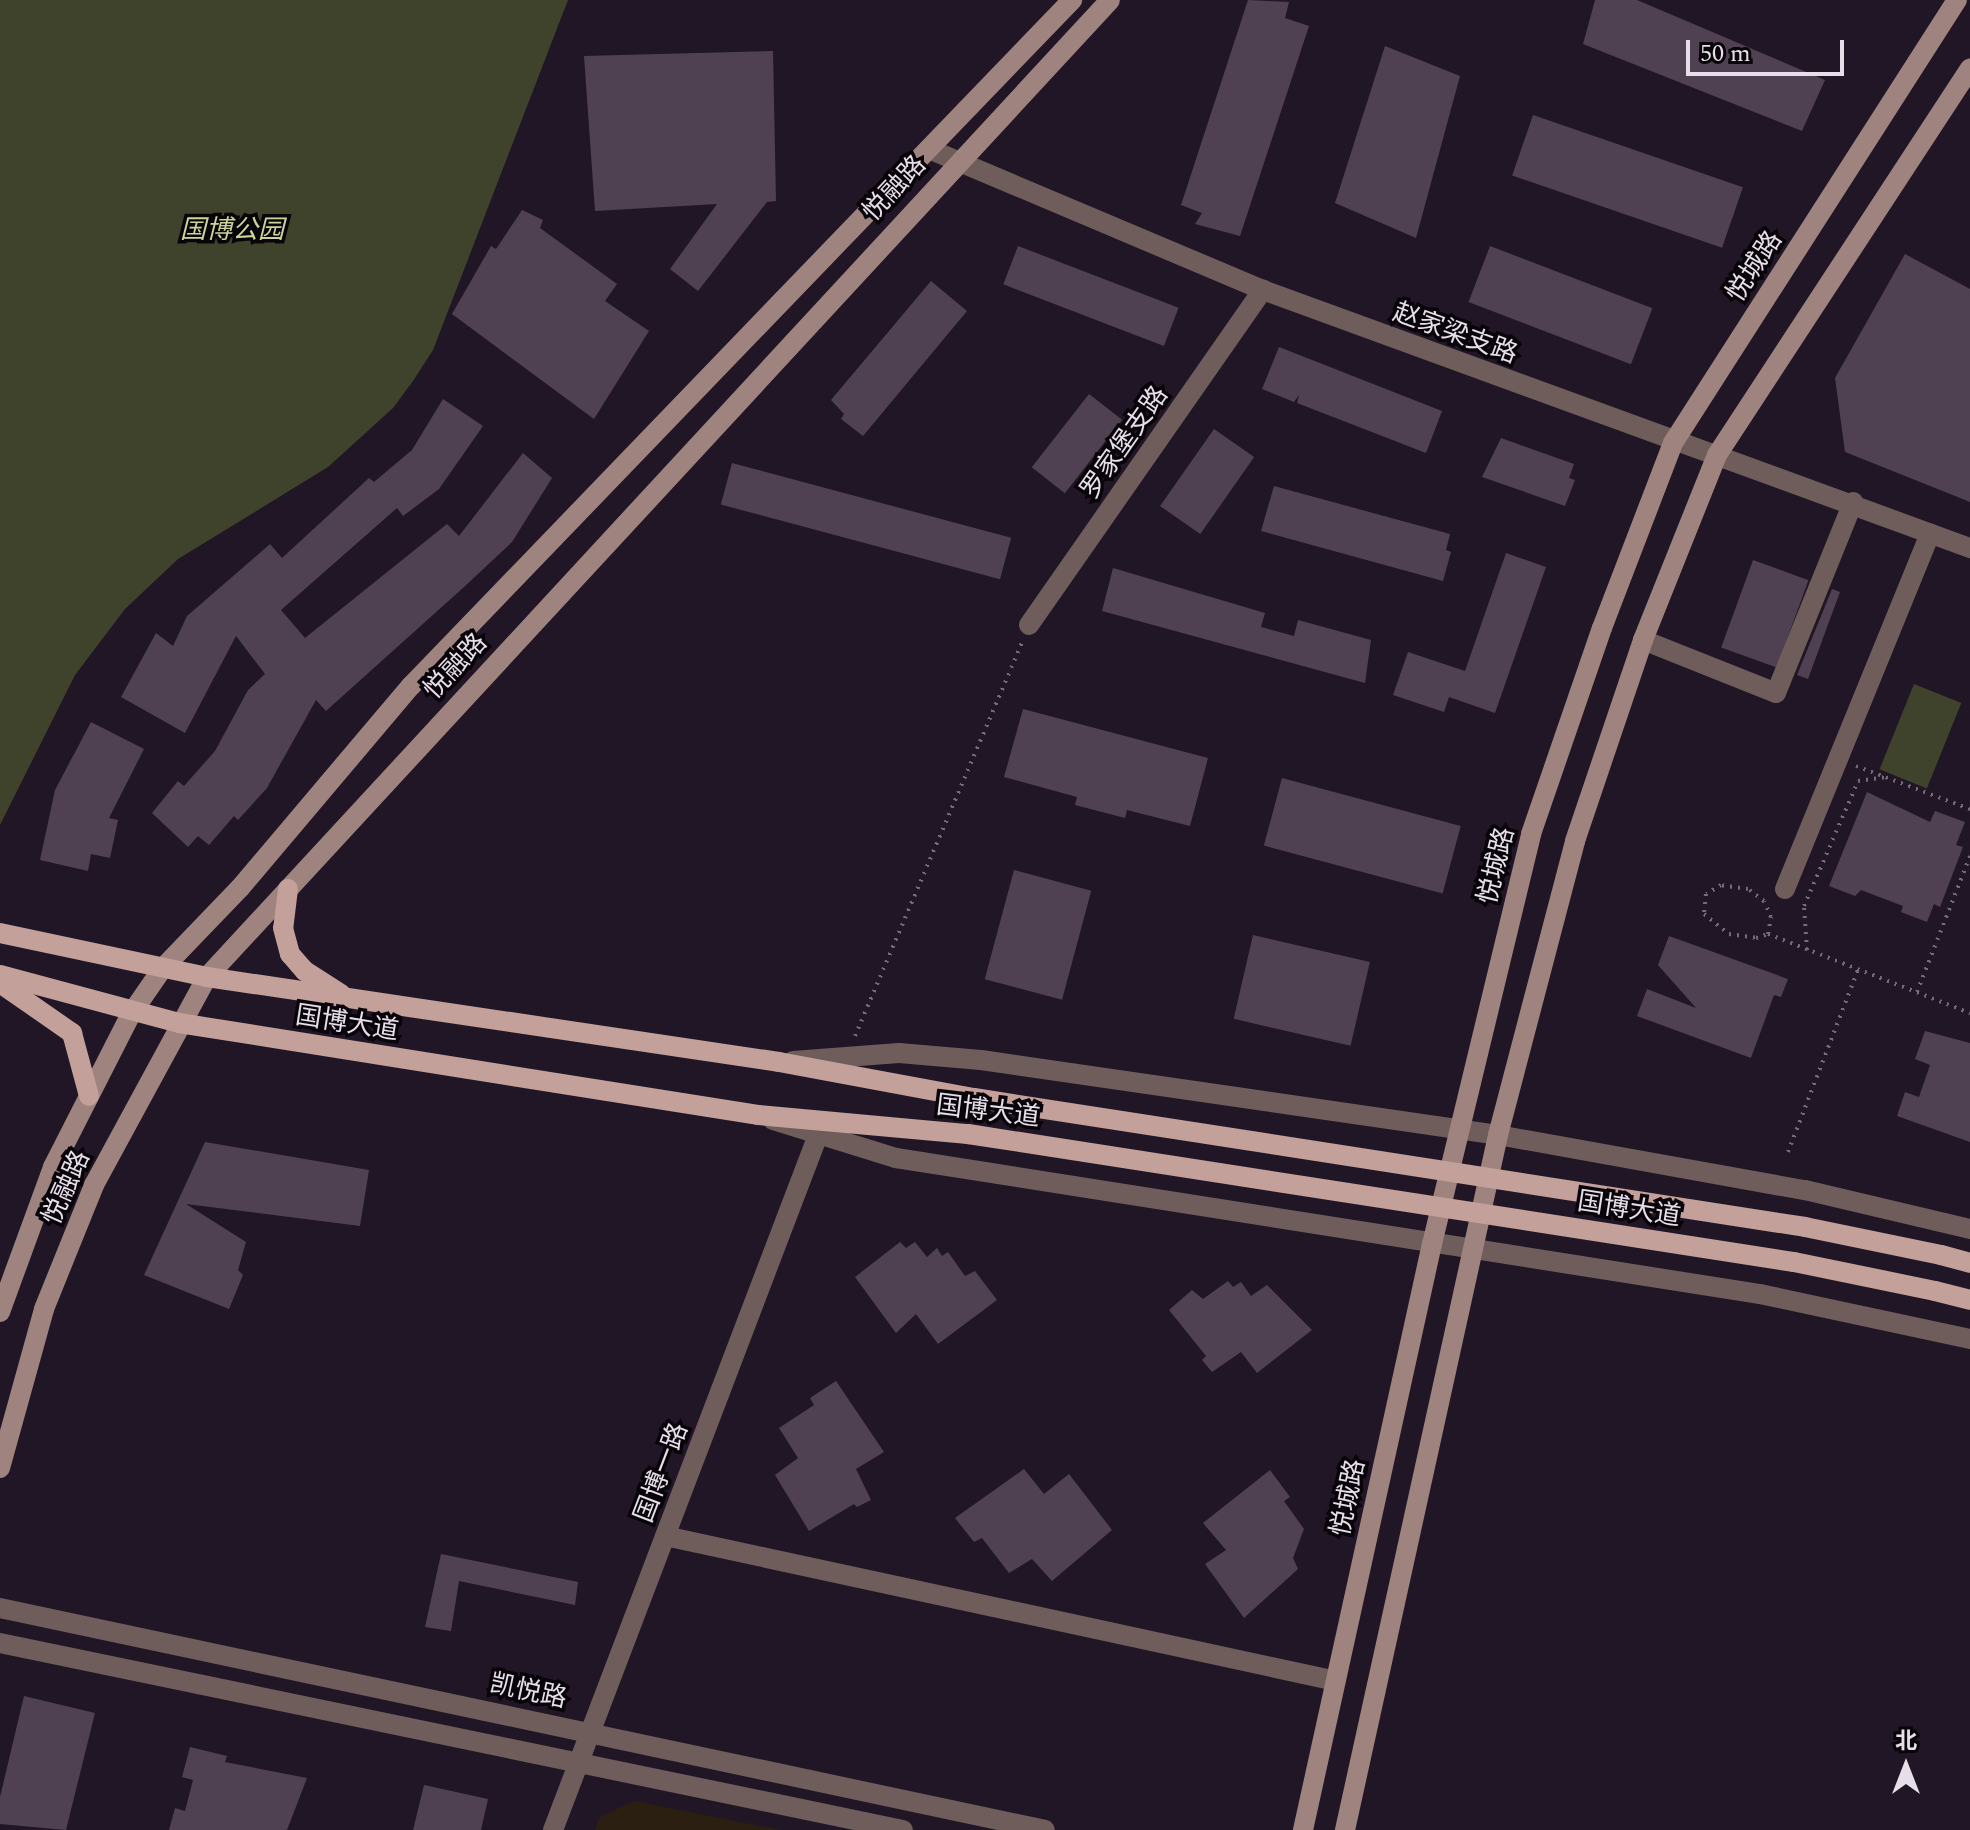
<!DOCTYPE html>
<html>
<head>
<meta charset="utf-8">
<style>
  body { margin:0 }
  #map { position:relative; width:1970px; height:1830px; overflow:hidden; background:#211626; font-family:Spectral,"Noto Sans SC",serif }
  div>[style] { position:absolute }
  .commercial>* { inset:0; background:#2b1f12 }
  .green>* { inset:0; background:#3f432c; transform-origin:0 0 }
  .building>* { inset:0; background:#504152; transform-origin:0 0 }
  .path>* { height:4px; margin-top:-2px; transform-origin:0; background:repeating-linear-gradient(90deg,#756b79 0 2px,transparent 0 8px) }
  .minor>* { height:20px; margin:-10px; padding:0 10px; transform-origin:10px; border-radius:10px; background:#6e5d5a }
  .tertiary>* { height:20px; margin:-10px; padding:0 10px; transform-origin:10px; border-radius:10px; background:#6e5d5a }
  .secondary>* { height:20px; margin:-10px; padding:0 10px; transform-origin:10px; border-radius:10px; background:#9e837e }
  .primary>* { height:20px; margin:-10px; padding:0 10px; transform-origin:10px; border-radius:10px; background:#c3a09a }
  .primary-bridge>* { height:20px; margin:-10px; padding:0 10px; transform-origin:10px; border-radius:10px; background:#c3a09a }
  span { translate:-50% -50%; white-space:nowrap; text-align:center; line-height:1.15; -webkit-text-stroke:7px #08040a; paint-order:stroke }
  .street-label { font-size:26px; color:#e6dee9 }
  .park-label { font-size:26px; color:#c9d497; font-style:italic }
  .north { position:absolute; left:1866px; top:1726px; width:80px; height:80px; -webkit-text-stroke:6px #08040a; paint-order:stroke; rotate:0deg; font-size:22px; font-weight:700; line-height:32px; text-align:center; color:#e6dee9 }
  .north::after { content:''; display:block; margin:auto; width:28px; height:36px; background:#e6dee9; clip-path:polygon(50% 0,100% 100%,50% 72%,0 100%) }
  .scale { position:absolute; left:1686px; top:40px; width:158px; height:36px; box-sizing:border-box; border:4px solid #e6dee9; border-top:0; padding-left:10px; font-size:24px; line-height:28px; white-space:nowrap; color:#e6dee9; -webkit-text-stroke:6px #08040a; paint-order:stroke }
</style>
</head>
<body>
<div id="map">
  <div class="commercial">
    <i style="clip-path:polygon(634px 1801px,781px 1830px,595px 1830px,600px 1817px)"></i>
  </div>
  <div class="green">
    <i style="clip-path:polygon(0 0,568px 0,433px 350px,413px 381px,393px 408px,328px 467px,178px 559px,125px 609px,75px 675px,0 825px)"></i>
    <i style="left:1914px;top:684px;width:51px;height:92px;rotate:22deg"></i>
  </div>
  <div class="building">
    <i style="clip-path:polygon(1248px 0,1289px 2px,1285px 18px,1309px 26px,1240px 236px,1195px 224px,1202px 213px,1181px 205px)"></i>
    <i style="clip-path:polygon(1595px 0,1637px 0,1825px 80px,1802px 131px,1583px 44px)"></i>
    <i style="clip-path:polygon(1385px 46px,1460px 76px,1416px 238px,1335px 203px)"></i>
    <i style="clip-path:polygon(773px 51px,776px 201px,767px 202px,698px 291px,670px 269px,717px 204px,595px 211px,584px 56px)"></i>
    <i style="left:1533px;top:115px;width:222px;height:64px;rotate:19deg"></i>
    <i style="clip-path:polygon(522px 210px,543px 220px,540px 228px,617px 284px,605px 301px,649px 331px,594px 419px,452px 314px,491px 246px,496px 249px)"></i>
    <i style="left:1018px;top:246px;width:172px;height:41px;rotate:21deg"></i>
    <i style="left:1490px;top:246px;width:174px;height:60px;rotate:21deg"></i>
    <i style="clip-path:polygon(1905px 254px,1970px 289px,1970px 502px,1845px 452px,1835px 378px)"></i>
    <i style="clip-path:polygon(931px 281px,967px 311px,863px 436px,841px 419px,844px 414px,831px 400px)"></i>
    <i style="clip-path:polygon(1279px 347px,1442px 411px,1426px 453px,1297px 403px,1299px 395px,1294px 402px,1262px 389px)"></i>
    <i style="left:1089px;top:394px;width:42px;height:93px;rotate:38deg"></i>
    <i style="clip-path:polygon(443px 399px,483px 426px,439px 489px,403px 516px,397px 508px,281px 610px,305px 638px,447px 524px,459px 536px,523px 453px,552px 478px,512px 542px,464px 587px,326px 711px,316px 700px,267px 788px,238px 820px,234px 816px,209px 845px,198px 836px,188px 847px,152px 813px,178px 781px,184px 786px,215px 751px,248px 690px,265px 674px,236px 636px,185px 733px,121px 697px,156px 633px,173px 646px,187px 616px,270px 544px,282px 558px,369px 478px,374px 482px,412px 450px)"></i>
    <i style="left:1214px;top:429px;width:49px;height:94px;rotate:35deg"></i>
    <i style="clip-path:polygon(1501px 438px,1574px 464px,1569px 478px,1575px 480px,1565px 506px,1482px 477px)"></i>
    <i style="left:732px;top:463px;width:289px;height:43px;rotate:15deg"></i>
    <i style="clip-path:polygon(1274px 486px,1450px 534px,1446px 550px,1451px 552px,1443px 581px,1261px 531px)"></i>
    <i style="clip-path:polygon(1506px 553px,1546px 567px,1495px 713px,1449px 697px,1444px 712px,1393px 695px,1408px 652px,1465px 671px)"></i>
    <i style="left:1753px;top:560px;width:59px;height:93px;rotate:20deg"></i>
    <i style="clip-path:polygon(1113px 568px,1265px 613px,1261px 627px,1294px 636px,1298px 620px,1371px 640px,1365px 683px,1102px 611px)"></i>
    <i style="clip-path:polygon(1832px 589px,1840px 592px,1808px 679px,1797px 675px)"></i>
    <i style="clip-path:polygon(1023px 709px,1208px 758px,1190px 826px,1127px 810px,1125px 818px,1075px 805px,1077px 797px,1004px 777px)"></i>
    <i style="clip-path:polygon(91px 722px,144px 749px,109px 818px,118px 820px,110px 858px,91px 854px,88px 871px,40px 860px,55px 790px)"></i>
    <i style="left:1282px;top:778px;width:185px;height:70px;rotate:15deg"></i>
    <i style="clip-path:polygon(1867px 792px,1930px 822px,1935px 811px,1965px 822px,1956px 845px,1963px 847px,1940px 907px,1934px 904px,1927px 922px,1901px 912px,1903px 906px,1861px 890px,1855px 896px,1829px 886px)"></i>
    <i style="left:1014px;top:870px;width:80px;height:113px;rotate:15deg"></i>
    <i style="left:1253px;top:935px;width:120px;height:86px;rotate:13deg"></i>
    <i style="clip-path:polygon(1669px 936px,1788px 979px,1781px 997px,1774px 995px,1751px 1058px,1637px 1016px,1647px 989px,1696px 1008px,1658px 965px)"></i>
    <i style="clip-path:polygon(1925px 1031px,1970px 1043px,1970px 1142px,1897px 1116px,1905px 1092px,1919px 1097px,1930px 1065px,1915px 1059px)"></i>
    <i style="clip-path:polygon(205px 1142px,369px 1170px,360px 1226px,186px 1204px,246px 1242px,238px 1270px,243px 1275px,229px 1309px,144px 1275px)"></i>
    <i style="clip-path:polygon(900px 1242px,906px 1248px,915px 1242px,927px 1257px,937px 1248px,942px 1256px,948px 1252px,965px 1276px,975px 1271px,997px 1300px,938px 1344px,916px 1314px,896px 1333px,855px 1277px)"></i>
    <i style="clip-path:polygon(1228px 1281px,1233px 1287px,1241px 1282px,1251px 1296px,1267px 1285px,1312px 1330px,1257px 1373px,1241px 1352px,1212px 1372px,1202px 1360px,1206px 1356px,1169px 1310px,1192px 1290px,1203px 1299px)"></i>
    <i style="clip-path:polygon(836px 1381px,884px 1452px,856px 1469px,871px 1500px,857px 1507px,854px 1504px,809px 1531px,775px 1475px,798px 1458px,779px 1428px,814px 1405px,810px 1398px)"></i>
    <i style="clip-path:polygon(1024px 1469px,1044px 1494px,1069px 1474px,1112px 1530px,1052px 1581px,1032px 1559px,1009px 1573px,982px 1538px,974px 1542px,955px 1518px)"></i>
    <i style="clip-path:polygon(1270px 1470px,1290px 1497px,1284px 1501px,1304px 1529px,1293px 1558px,1298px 1569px,1244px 1618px,1205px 1564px,1226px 1550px,1203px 1523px)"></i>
    <i style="clip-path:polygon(441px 1554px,578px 1582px,575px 1605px,459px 1581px,451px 1631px,425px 1627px)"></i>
    <i style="clip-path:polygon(24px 1696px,95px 1713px,66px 1830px,0 1824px,0 1797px)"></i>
    <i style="clip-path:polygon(190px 1747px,227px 1756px,225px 1762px,307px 1778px,287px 1830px,169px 1830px,175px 1808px,185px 1811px,193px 1780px,182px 1777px)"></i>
    <i style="clip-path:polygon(424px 1785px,488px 1799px,481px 1830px,413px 1830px)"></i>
  </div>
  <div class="path">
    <i style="left:1856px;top:766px;width:122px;rotate:20.7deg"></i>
    <i style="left:1768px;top:934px;width:17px;rotate:-80deg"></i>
    <i style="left:1771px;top:917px;width:17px;rotate:-114deg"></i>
    <i style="left:1764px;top:901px;width:20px;rotate:-143deg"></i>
    <i style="left:1748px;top:889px;width:27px;rotate:-172deg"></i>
    <i style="left:1721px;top:885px;width:17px;rotate:149deg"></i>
    <i style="left:1706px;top:894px;width:20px;rotate:96deg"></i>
    <i style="left:1704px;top:914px;width:32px;rotate:39deg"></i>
    <i style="left:1729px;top:934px;width:27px;rotate:8deg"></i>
    <i style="left:1756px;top:938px;width:13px;rotate:-18deg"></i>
    <i style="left:1768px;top:934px;width:217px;rotate:21.4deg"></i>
    <i style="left:1807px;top:950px;width:44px;rotate:-93.9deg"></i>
    <i style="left:1804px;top:906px;width:136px;rotate:-66.6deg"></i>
    <i style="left:1858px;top:781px;width:27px;rotate:-8deg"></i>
    <i style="left:1917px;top:992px;width:146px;rotate:-68.7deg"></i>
    <i style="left:855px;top:1036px;width:428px;rotate:-67deg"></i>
    <i style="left:1788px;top:1152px;width:195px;rotate:-69deg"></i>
  </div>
  <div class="minor">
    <i style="left:1029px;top:625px;width:409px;rotate:-55.1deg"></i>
    <i style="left:1643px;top:640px;width:143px;rotate:21.7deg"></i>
    <i style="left:1776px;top:693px;width:206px;rotate:-68deg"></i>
    <i style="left:1785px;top:889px;width:384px;rotate:-67.8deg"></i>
    <i style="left:665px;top:1536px;width:686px;rotate:12.19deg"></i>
  </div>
  <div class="tertiary">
    <i style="left:929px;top:149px;width:363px;rotate:22.9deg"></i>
    <i style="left:1263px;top:290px;width:753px;rotate:20.05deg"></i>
    <i style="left:793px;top:1061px;width:106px;rotate:-4.3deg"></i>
    <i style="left:899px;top:1053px;width:82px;rotate:4.9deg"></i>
    <i style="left:981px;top:1060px;width:522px;rotate:8.25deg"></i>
    <i style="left:1498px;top:1135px;width:312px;rotate:10.2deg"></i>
    <i style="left:1805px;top:1190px;width:170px;rotate:13.3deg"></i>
    <i style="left:773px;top:1120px;width:129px;rotate:17.2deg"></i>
    <i style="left:896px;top:1158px;width:875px;rotate:8.95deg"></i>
    <i style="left:1760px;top:1294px;width:215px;rotate:12.1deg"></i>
    <i style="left:0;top:1608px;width:1068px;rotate:11.99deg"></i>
    <i style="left:0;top:1643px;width:922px;rotate:11.7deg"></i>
    <i style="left:553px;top:1830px;width:744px;rotate:-69.13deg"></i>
  </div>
  <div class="secondary">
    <i style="left:0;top:1312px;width:154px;rotate:-69.9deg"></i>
    <i style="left:53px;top:1167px;width:172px;rotate:-63deg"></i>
    <i style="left:131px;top:1014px;width:55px;rotate:-55.4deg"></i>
    <i style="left:162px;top:969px;width:112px;rotate:-46.1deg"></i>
    <i style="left:240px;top:888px;width:265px;rotate:-49.8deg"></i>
    <i style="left:411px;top:686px;width:953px;rotate:-46.06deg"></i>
    <i style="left:0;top:1468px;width:165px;rotate:-74.5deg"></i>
    <i style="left:44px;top:1309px;width:134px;rotate:-68deg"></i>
    <i style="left:94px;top:1185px;width:237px;rotate:-61.5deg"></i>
    <i style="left:207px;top:977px;width:1330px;rotate:-47.25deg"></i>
    <i style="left:1303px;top:1830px;width:600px;rotate:-77.59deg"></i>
    <i style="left:1432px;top:1244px;width:422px;rotate:-76.4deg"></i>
    <i style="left:1531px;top:834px;width:218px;rotate:-71deg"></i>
    <i style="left:1602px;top:628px;width:198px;rotate:-69deg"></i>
    <i style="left:1673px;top:443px;width:526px;rotate:-57.34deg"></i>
    <i style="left:1345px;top:1830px;width:712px;rotate:-77.58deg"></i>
    <i style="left:1498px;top:1135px;width:304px;rotate:-75.3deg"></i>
    <i style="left:1575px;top:841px;width:212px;rotate:-71.3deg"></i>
    <i style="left:1643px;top:640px;width:199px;rotate:-68.2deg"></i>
    <i style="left:1717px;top:455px;width:462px;rotate:-56.8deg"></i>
  </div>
  <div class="primary">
    <i style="left:288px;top:889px;width:39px;rotate:97deg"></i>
    <i style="left:283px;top:928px;width:27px;rotate:75deg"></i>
    <i style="left:290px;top:954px;width:23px;rotate:49deg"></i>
    <i style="left:305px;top:971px;width:43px;rotate:32.6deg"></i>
    <i style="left:0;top:933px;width:212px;rotate:12deg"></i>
    <i style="left:207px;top:977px;width:578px;rotate:8.45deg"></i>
    <i style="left:779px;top:1062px;width:198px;rotate:10.5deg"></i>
    <i style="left:0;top:975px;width:185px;rotate:15deg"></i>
    <i style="left:179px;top:1023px;width:586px;rotate:9.03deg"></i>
    <i style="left:758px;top:1115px;width:211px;rotate:5.2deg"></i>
    <i style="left:0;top:983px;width:88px;rotate:34.8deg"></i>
    <i style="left:72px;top:1033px;width:65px;rotate:74.9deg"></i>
    <i style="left:1941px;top:1255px;width:30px;rotate:15deg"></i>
    <i style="left:1935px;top:1291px;width:36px;rotate:14deg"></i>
  </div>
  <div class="primary-bridge">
    <i style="left:974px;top:1098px;width:841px;rotate:8.82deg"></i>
    <i style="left:1805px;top:1227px;width:139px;rotate:11.6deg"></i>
    <i style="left:968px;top:1134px;width:836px;rotate:8.81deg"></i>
    <i style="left:1794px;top:1262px;width:144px;rotate:11.6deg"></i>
  </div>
  <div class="street-label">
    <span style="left:895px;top:189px;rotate:-47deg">悦融路</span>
    <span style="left:1755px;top:267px;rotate:-57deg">悦城路</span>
    <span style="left:1455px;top:334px;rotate:20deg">赵家梁支路</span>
    <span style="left:1125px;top:443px;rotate:-55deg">罗家堡支路</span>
    <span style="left:456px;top:667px;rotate:-47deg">悦融路</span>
    <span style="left:1497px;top:866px;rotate:-76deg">悦城路</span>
    <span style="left:347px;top:1024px;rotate:9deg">国博大道</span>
    <span style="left:988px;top:1112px;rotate:7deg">国博大道</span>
    <span style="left:67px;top:1188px;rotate:-66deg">悦融路</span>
    <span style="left:1629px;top:1210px;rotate:9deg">国博大道</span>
    <span style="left:662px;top:1473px;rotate:-69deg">国博一路</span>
    <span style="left:1349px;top:1498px;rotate:-78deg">悦城路</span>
    <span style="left:528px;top:1692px;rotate:12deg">凯悦路</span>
  </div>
  <div class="park-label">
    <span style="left:232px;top:231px">国博公园</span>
  </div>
  <div class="north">北</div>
  <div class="scale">50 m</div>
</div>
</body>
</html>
